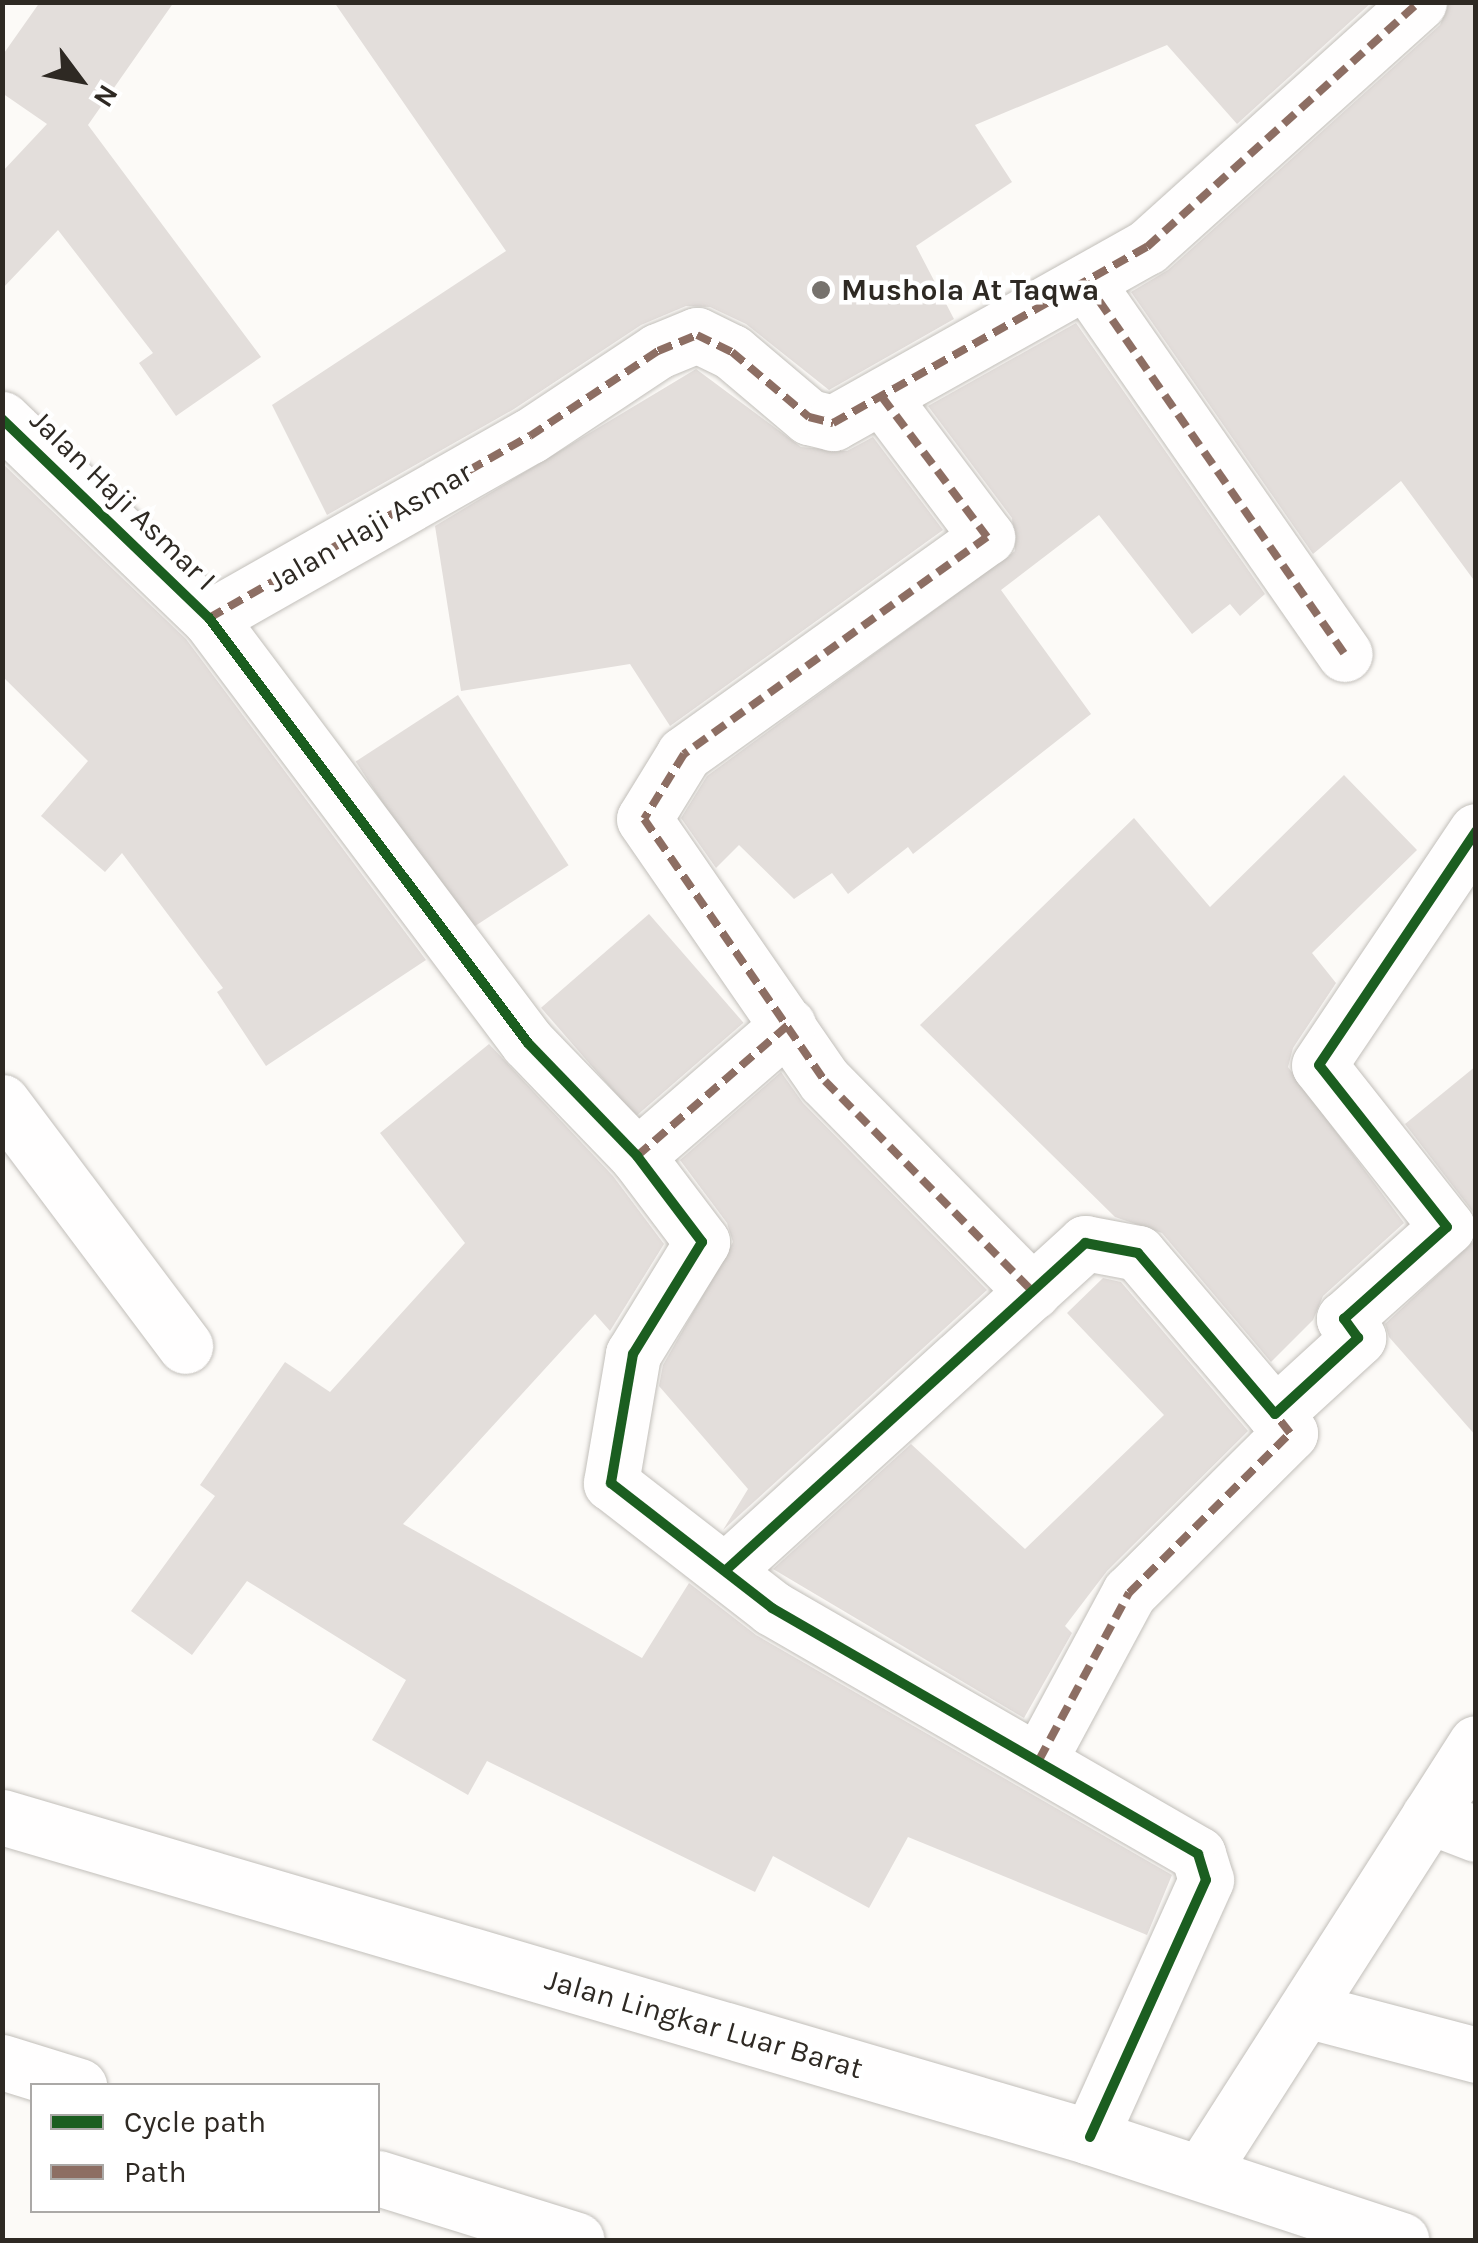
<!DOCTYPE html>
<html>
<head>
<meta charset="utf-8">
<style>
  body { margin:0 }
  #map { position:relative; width:1478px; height:2243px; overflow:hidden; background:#fcfaf7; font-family:Karla,sans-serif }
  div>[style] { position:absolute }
  .building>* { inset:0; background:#e3dedb; transform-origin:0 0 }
  .roads { filter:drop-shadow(0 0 2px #c2bfba) drop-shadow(0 0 2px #c2bfba) }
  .minor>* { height:55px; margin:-27.5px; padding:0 27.5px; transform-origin:27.5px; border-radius:27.5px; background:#fffefe }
  .major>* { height:55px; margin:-27.5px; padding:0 27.5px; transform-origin:27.5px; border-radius:27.5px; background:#fffefe }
  .highway>* { height:55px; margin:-27.5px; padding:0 27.5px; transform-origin:27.5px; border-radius:27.5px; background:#fffefe }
  .quiet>* { height:8px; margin-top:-4px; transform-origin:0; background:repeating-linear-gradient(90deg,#8d6e63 0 15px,transparent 0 23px) }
  .cycleway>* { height:10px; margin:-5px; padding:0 5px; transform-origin:5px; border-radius:5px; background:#1b5e20 }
  .dots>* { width:28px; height:28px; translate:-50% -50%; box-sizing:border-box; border:5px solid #fff; border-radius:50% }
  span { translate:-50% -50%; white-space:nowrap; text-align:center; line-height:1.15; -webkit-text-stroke:9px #fff; paint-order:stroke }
  .poi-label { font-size:30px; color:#2e2923; font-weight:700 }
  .left { translate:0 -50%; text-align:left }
  .street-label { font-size:30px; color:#2e2923 }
  .frame { position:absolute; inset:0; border:5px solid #2e2923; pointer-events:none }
  .legend { position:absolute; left:30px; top:2083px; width:350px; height:130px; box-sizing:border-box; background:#fff; border:2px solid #aba9a7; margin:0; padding:12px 18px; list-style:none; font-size:30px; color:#2e2923 }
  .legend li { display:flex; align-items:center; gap:20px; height:50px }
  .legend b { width:50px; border:2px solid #aba9a7 }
  .north { position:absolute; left:30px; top:30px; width:100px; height:100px; -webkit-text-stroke:8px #fff; paint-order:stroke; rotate:122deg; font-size:28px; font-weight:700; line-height:40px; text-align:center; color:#2e2923 }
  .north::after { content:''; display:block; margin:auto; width:35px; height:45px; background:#2e2923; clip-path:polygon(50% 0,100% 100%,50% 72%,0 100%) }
</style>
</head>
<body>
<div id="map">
  <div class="building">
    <i style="clip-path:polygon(40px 2px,174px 2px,88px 125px,261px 357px,176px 416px,139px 363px,153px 353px,58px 230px,2px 289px,2px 172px,47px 124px,2px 93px,2px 56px)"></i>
    <i style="clip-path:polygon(334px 2px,1372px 2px,1237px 124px,1167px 45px,975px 125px,1012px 182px,916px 246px,954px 319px,829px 390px,746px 324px,710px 307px,686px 306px,641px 325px,514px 409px,327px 515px,272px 405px,506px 251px)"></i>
    <i style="clip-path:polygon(1449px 2px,1476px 2px,1476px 583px,1401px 481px,1313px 554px,1131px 292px,1168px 270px,1440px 25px)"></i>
    <i style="clip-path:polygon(1076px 323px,1265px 594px,1240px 616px,1230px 604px,1192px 634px,1099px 515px,1001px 590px,1091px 714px,913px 854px,908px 847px,848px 894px,832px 873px,794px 899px,739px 845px,716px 868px,681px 818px,707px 776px,1015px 551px,1012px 518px,928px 406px)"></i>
    <i style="clip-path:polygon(696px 369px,801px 447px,847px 451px,873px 437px,943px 530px,670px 726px,630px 664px,461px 691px,435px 526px)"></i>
    <i style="clip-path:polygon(2px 463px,186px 639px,426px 960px,266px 1066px,217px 992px,223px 988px,122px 853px,105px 872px,41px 816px,88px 761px,2px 676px)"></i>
    <i style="left:458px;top:695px;width:203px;height:122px;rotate:57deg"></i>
    <i style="clip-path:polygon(1344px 775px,1417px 850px,1312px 953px,1336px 983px,1293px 1048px,1288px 1067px,1404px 1223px,1323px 1296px,1313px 1320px,1271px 1362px,1162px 1233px,1115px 1217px,920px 1025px,1134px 818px,1210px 907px)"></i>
    <i style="left:649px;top:914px;width:144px;height:143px;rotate:49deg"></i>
    <i style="clip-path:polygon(489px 1044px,613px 1176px,664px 1244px,610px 1331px,595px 1314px,403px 1524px,642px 1658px,689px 1583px,756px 1635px,1172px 1875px,1147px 1935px,908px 1837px,869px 1908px,773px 1856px,755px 1892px,487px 1761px,468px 1795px,372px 1740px,406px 1680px,247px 1581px,192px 1655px,131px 1611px,215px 1496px,200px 1485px,285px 1362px,330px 1392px,465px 1243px,380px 1133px)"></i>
    <i style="clip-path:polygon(1476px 1066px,1476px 1216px,1405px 1124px)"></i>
    <i style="clip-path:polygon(781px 1072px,803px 1103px,987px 1290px,723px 1530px,748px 1489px,659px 1386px,663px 1365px,733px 1242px,727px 1223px,680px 1160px)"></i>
    <i style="clip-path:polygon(1476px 1239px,1476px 1436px,1389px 1337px,1385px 1324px)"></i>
    <i style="clip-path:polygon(1103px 1278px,1121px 1282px,1248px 1431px,1107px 1571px,1065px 1626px,1072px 1633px,1024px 1718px,773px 1569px,911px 1444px,1025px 1549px,1164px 1415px,1067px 1313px)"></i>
  </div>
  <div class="roads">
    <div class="minor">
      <i style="left:1086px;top:282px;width:453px;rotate:55.2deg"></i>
      <i style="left:882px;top:397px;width:175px;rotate:53.1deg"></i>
      <i style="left:987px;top:537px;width:373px;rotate:144.4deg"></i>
      <i style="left:684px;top:754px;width:76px;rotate:121.6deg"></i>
      <i style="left:644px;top:819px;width:318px;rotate:55.4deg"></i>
      <i style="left:825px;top:1081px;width:296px;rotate:45.4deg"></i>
      <i style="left:2px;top:419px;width:287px;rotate:43.9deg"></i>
      <i style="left:209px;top:618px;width:531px;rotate:53.11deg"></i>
      <i style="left:528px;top:1043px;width:157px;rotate:46deg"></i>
      <i style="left:637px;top:1156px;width:108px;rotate:52.9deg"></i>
      <i style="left:702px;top:1242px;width:132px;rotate:121.6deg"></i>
      <i style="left:633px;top:1354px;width:131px;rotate:99.7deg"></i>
      <i style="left:611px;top:1483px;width:204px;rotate:37.8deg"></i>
      <i style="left:772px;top:1608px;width:492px;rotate:30deg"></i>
      <i style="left:1198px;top:1854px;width:27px;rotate:73deg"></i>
      <i style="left:1206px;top:1880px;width:282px;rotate:114.3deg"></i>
      <i style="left:209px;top:618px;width:369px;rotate:-29.6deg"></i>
      <i style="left:530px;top:436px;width:154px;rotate:-33.6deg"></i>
      <i style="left:658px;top:351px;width:42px;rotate:-22.3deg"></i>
      <i style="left:697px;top:335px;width:39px;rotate:26deg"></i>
      <i style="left:732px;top:352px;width:101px;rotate:40.2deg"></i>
      <i style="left:809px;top:417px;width:25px;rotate:14deg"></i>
      <i style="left:833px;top:423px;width:360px;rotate:-29.3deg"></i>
      <i style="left:1147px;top:247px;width:366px;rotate:-42deg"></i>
      <i style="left:2px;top:1102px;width:305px;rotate:53.1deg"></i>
      <i style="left:637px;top:1156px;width:200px;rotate:-40.9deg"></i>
      <i style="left:726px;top:1570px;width:486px;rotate:-42.3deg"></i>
      <i style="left:1085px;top:1243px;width:54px;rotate:10.7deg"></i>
      <i style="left:1138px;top:1253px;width:211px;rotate:49.6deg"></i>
      <i style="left:1275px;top:1414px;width:113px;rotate:-42.5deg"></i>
      <i style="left:1358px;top:1338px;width:24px;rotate:-126deg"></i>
      <i style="left:1344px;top:1319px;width:138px;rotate:-41.8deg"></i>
      <i style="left:1447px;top:1227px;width:206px;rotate:-128.3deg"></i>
      <i style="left:1319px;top:1065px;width:282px;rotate:-56.1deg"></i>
      <i style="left:1039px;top:1760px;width:190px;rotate:-61.7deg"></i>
      <i style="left:1129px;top:1593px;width:227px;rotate:-44.8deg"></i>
      <i style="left:1290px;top:1433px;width:24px;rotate:-128deg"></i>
      <i style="left:1429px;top:1816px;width:50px;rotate:21deg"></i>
      <i style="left:1306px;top:2010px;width:176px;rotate:14.8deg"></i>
      <i style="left:1202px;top:2171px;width:508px;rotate:-57.37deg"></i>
    </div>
    <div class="major">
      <i style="left:2px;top:1817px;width:1134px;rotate:16.39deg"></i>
      <i style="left:1090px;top:2137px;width:328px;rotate:18.3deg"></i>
    </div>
    <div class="highway">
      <i style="left:2px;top:2062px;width:81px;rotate:17.3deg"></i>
      <i style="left:378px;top:2178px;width:208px;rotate:17.3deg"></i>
    </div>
  </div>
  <div class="quiet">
    <i style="left:1086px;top:282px;width:453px;rotate:55.2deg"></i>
    <i style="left:882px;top:397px;width:175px;rotate:53.1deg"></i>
    <i style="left:987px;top:537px;width:373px;rotate:144.4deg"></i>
    <i style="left:684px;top:754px;width:76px;rotate:121.6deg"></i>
    <i style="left:644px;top:819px;width:318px;rotate:55.4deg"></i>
    <i style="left:825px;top:1081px;width:296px;rotate:45.4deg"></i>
    <i style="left:209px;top:618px;width:369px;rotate:-29.6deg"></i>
    <i style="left:530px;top:436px;width:154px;rotate:-33.6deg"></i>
    <i style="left:658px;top:351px;width:42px;rotate:-22.3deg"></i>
    <i style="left:697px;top:335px;width:39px;rotate:26deg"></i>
    <i style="left:732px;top:352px;width:101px;rotate:40.2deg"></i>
    <i style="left:809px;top:417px;width:25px;rotate:14deg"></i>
    <i style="left:833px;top:423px;width:360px;rotate:-29.3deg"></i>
    <i style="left:1147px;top:247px;width:366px;rotate:-42deg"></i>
    <i style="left:637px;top:1156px;width:200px;rotate:-40.9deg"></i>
    <i style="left:1039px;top:1760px;width:190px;rotate:-61.7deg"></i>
    <i style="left:1129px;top:1593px;width:227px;rotate:-44.8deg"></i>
    <i style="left:1290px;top:1433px;width:24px;rotate:-128deg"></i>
  </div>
  <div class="cycleway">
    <i style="left:2px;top:419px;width:287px;rotate:43.9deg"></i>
    <i style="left:209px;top:618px;width:531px;rotate:53.11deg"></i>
    <i style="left:528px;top:1043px;width:157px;rotate:46deg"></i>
    <i style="left:637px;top:1156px;width:108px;rotate:52.9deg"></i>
    <i style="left:702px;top:1242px;width:132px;rotate:121.6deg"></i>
    <i style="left:633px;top:1354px;width:131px;rotate:99.7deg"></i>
    <i style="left:611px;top:1483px;width:204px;rotate:37.8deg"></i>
    <i style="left:772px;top:1608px;width:492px;rotate:30deg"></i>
    <i style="left:1198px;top:1854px;width:27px;rotate:73deg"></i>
    <i style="left:1206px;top:1880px;width:282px;rotate:114.3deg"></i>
    <i style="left:726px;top:1570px;width:486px;rotate:-42.3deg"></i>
    <i style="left:1085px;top:1243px;width:54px;rotate:10.7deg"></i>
    <i style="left:1138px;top:1253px;width:211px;rotate:49.6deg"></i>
    <i style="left:1275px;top:1414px;width:113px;rotate:-42.5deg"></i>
    <i style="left:1358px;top:1338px;width:24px;rotate:-126deg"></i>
    <i style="left:1344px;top:1319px;width:138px;rotate:-41.8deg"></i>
    <i style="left:1447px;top:1227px;width:206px;rotate:-128.3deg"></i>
    <i style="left:1319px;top:1065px;width:282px;rotate:-56.1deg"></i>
  </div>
  <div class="dots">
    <i style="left:821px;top:290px;background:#76726d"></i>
  </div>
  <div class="poi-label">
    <span class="left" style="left:841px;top:290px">Mushola At Taqwa</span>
  </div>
  <div class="street-label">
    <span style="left:123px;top:500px;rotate:44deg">Jalan Haji Asmar I</span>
    <span style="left:370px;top:527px;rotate:-30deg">Jalan Haji Asmar</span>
    <span style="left:704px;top:2024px;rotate:16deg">Jalan Lingkar Luar Barat</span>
  </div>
  <div class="frame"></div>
  <ul class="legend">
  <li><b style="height:12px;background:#1b5e20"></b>Cycle path</li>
  <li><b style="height:12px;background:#8d6e63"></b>Path</li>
  </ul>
  <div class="north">N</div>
</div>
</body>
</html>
